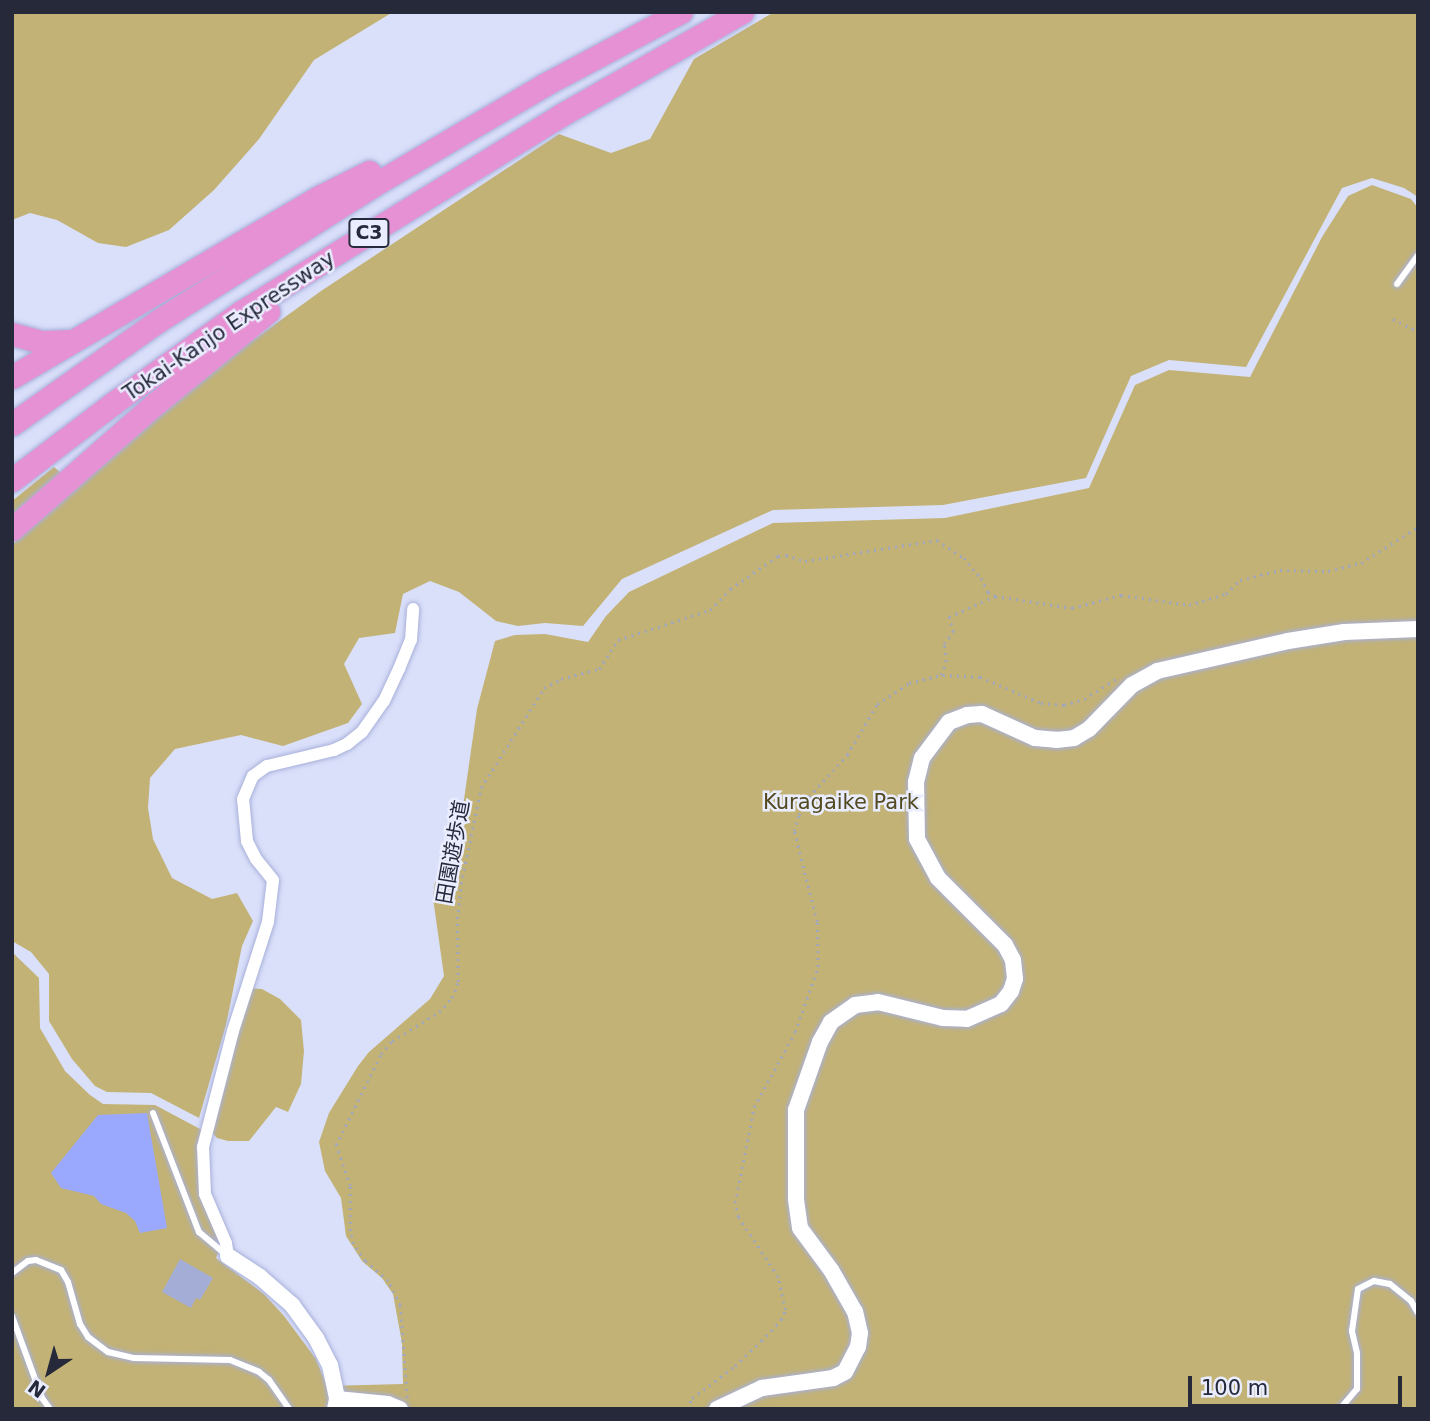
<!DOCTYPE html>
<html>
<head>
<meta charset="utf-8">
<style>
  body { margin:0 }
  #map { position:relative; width:1430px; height:1421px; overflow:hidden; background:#dae0fa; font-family:"DejaVu Sans","Noto Sans JP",sans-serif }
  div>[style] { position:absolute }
  .green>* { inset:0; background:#c2b276 }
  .water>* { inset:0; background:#9aa9fe }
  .building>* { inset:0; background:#a4add6 }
  .path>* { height:2.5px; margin-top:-1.25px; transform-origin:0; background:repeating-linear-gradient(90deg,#a2a7be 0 2px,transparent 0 7px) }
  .roads { filter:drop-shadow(0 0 2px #a8b0da) drop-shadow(0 0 2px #a8b0da) }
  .service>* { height:6px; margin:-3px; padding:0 3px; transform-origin:3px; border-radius:3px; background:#fff }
  .minor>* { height:12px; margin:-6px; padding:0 6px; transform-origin:6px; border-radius:6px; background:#fff }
  .tertiary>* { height:16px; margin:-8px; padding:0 8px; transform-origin:8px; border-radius:8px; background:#fff }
  .motorway>* { height:23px; margin:-11.5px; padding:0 11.5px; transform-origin:11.5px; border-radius:11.5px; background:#e691d3 }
  span { translate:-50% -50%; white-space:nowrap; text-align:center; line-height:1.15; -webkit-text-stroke:5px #e9edff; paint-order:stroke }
  .shield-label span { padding:2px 5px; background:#e9edff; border:2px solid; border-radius:5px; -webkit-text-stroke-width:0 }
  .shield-label { font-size:19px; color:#262939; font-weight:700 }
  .street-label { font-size:21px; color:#262939 }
  .park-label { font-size:21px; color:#544a20 }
  .frame { position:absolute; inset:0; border:14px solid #262939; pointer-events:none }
  .north { position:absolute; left:14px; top:1337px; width:70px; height:70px; -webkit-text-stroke:5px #e9edff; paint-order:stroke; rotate:216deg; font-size:19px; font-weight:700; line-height:28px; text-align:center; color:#262939 }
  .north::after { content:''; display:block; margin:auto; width:24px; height:32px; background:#262939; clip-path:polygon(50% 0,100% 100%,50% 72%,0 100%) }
  .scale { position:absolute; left:1188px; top:1376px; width:214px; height:32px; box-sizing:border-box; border:4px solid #262939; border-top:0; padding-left:9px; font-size:21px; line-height:24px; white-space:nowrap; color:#262939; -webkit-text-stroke:5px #e9edff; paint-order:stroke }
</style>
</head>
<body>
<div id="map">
  <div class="green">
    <i style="clip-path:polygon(12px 12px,393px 12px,314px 60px,259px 139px,214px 190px,169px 230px,126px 247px,98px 243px,57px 220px,30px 213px,12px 220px)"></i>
    <i style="clip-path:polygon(774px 12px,1418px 12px,1418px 197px,1404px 188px,1372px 178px,1342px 188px,1246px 367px,1169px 360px,1131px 376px,1086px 478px,943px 505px,773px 510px,622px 579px,583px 626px,545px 623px,518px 626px,496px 621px,459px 592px,430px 581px,403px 594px,395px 633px,359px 638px,344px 664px,362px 704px,348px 723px,283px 746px,241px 735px,175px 749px,150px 778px,148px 808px,153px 839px,172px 878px,212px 899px,237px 893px,253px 921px,242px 946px,226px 1025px,199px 1118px,151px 1093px,107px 1092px,95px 1086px,72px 1059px,49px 1021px,49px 974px,31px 952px,12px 941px,12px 545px,53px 505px,187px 388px,321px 291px,559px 134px,611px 153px,650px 139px,694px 59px)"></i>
    <i style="clip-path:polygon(1372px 185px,1411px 199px,1418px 208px,1418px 1409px,12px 1409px,12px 952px,39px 978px,40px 1028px,65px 1071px,90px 1095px,103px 1104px,155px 1105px,202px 1130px,199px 1167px,221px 1247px,216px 1258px,264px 1294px,284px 1316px,316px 1359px,327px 1386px,403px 1384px,402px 1343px,393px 1294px,382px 1278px,362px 1261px,346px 1236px,341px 1198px,325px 1171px,319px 1142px,329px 1113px,358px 1066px,369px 1052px,430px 999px,444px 976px,433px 898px,435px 882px,460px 827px,477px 709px,495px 641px,515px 635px,545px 634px,588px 642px,606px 616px,629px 592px,773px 523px,945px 518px,1089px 488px,1135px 385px,1169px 370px,1250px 377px,1322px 237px,1348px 196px)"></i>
    <i style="clip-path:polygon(54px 467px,62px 474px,12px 520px,12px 501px)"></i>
    <i style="clip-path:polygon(249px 988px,262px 989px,280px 999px,301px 1020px,304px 1051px,301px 1084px,288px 1112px,276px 1107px,249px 1141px,228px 1141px,217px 1138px,210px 1130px)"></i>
  </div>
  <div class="water">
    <i style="clip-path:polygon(147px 1113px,167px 1228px,140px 1233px,135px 1221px,126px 1213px,101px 1204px,94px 1196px,61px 1188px,51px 1173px,98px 1115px)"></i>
  </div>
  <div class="building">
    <i style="clip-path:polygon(180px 1259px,213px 1278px,200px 1300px,196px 1298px,191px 1308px,162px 1292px)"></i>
  </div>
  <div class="path">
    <i style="left:1393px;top:319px;width:28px;rotate:27deg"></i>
    <i style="left:943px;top:675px;width:37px;rotate:3deg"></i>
    <i style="left:980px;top:677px;width:66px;rotate:23.1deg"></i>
    <i style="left:1041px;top:703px;width:23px;rotate:5deg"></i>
    <i style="left:1064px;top:705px;width:21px;rotate:-17deg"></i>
    <i style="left:1084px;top:699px;width:41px;rotate:-32.2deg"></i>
    <i style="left:407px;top:1398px;width:93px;rotate:-94.3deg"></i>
    <i style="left:400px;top:1305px;width:27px;rotate:-117deg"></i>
    <i style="left:388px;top:1281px;width:30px;rotate:-139deg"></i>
    <i style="left:365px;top:1261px;width:21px;rotate:-125deg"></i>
    <i style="left:353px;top:1244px;width:13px;rotate:-103deg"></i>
    <i style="left:350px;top:1231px;width:45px;rotate:-90deg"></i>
    <i style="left:350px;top:1186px;width:43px;rotate:-108.9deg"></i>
    <i style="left:336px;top:1145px;width:102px;rotate:-63.7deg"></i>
    <i style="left:381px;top:1054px;width:17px;rotate:-50deg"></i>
    <i style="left:392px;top:1041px;width:55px;rotate:-31.7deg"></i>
    <i style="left:439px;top:1012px;width:19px;rotate:-47deg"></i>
    <i style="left:452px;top:998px;width:17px;rotate:-69deg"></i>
    <i style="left:458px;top:982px;width:63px;rotate:-90.9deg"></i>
    <i style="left:457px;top:919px;width:35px;rotate:-83deg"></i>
    <i style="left:461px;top:884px;width:98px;rotate:-78.2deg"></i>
    <i style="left:481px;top:788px;width:118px;rotate:-57.8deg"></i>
    <i style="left:544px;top:688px;width:19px;rotate:-28deg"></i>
    <i style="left:561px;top:679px;width:39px;rotate:-15deg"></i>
    <i style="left:599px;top:669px;width:35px;rotate:-57deg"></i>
    <i style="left:618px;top:640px;width:97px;rotate:-18.1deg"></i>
    <i style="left:710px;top:610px;width:29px;rotate:-46deg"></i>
    <i style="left:730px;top:589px;width:58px;rotate:-34.5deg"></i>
    <i style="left:778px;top:556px;width:8px;rotate:-7deg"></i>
    <i style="left:786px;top:555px;width:20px;rotate:18deg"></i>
    <i style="left:805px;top:561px;width:134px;rotate:-9deg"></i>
    <i style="left:937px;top:540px;width:32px;rotate:34deg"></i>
    <i style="left:964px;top:558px;width:26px;rotate:50deg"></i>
    <i style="left:981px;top:578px;width:16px;rotate:63deg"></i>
    <i style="left:988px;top:592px;width:8px;rotate:30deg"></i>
    <i style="left:687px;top:1409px;width:12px;rotate:-66deg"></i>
    <i style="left:692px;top:1398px;width:54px;rotate:-36.7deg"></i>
    <i style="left:735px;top:1366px;width:36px;rotate:-44deg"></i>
    <i style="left:761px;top:1341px;width:29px;rotate:-46deg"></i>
    <i style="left:781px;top:1320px;width:11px;rotate:-68deg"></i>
    <i style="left:785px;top:1310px;width:34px;rotate:-102deg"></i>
    <i style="left:778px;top:1277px;width:72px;rotate:-123.7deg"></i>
    <i style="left:738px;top:1217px;width:14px;rotate:-102deg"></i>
    <i style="left:735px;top:1203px;width:98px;rotate:-78.8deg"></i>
    <i style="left:754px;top:1107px;width:85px;rotate:-61.3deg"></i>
    <i style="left:795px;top:1032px;width:69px;rotate:-70.5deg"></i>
    <i style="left:818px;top:967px;width:45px;rotate:-91.3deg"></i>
    <i style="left:817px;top:922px;width:94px;rotate:-104.2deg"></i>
    <i style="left:794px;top:831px;width:17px;rotate:-73deg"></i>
    <i style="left:799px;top:815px;width:14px;rotate:-69deg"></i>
    <i style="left:804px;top:802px;width:64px;rotate:-47.5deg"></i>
    <i style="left:847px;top:755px;width:59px;rotate:-59.5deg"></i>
    <i style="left:877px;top:704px;width:38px;rotate:-33deg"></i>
    <i style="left:909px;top:683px;width:33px;rotate:-14deg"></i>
    <i style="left:941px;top:675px;width:14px;rotate:-69deg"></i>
    <i style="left:946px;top:662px;width:18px;rotate:-96deg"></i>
    <i style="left:944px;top:644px;width:15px;rotate:-53deg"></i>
    <i style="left:953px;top:632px;width:16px;rotate:-105deg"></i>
    <i style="left:949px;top:617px;width:51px;rotate:-24.5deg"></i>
    <i style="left:995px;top:596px;width:78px;rotate:8.9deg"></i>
    <i style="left:1072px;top:608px;width:51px;rotate:-14.9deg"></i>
    <i style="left:1121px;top:595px;width:69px;rotate:8.4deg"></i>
    <i style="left:1189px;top:605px;width:39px;rotate:-17deg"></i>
    <i style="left:1226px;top:594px;width:20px;rotate:-45deg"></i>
    <i style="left:1240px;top:580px;width:41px;rotate:-14deg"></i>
    <i style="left:1280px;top:570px;width:48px;rotate:1.2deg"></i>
    <i style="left:1328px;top:571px;width:34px;rotate:-14deg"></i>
    <i style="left:1361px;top:563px;width:67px;rotate:-32.3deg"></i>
  </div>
  <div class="roads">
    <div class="service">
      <i style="left:1397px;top:284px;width:36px;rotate:-54deg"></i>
      <i style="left:153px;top:1113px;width:128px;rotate:68.9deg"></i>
      <i style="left:199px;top:1232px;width:34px;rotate:40deg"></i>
      <i style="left:12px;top:1273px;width:20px;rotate:-37deg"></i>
      <i style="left:28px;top:1261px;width:8px;rotate:-7deg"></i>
      <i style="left:36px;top:1260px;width:27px;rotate:22deg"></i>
      <i style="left:61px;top:1270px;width:14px;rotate:60deg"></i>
      <i style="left:68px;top:1282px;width:44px;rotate:74.1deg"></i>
      <i style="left:80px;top:1324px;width:15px;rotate:58deg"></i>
      <i style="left:88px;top:1337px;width:25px;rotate:37deg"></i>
      <i style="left:108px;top:1352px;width:27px;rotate:13deg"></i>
      <i style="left:134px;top:1358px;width:96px;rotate:1.2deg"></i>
      <i style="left:230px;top:1360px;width:31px;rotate:22deg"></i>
      <i style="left:259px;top:1372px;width:13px;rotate:39deg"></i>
      <i style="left:269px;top:1380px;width:35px;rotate:55deg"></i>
      <i style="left:12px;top:1316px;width:87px;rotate:69.9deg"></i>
      <i style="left:42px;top:1398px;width:14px;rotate:54deg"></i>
      <i style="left:1340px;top:1409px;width:26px;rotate:-50deg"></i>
      <i style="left:1357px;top:1389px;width:36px;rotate:-90deg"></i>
      <i style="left:1357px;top:1353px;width:23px;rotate:-103deg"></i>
      <i style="left:1352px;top:1331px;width:42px;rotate:-81.9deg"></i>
      <i style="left:1358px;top:1289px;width:18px;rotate:-27deg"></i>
      <i style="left:1374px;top:1281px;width:16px;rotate:11deg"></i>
      <i style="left:1390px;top:1284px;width:27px;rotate:39deg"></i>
      <i style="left:1411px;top:1301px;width:14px;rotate:60deg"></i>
    </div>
    <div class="minor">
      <i style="left:228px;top:1256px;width:13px;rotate:-99deg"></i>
      <i style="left:226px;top:1243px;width:53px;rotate:-113.2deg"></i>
      <i style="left:205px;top:1194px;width:47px;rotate:-92.4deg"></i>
      <i style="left:203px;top:1147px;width:120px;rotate:-75.5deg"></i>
      <i style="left:233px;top:1031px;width:114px;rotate:-72.2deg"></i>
      <i style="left:268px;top:922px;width:42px;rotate:-83.2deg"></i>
      <i style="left:273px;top:880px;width:27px;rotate:-129deg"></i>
      <i style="left:256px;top:859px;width:20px;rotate:-117deg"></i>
      <i style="left:247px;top:841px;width:42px;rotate:-95.4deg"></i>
      <i style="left:243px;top:799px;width:25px;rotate:-67deg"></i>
      <i style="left:253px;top:776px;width:17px;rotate:-36deg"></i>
      <i style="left:267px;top:766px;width:69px;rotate:-13.4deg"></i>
      <i style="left:334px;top:750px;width:14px;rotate:-25deg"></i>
      <i style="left:347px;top:744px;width:19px;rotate:-39deg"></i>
      <i style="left:362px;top:732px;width:38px;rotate:-55deg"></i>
      <i style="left:384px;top:701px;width:35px;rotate:-65deg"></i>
      <i style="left:399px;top:669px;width:31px;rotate:-68deg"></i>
      <i style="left:411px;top:640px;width:31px;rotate:-86deg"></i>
    </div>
    <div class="tertiary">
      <i style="left:228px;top:1256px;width:38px;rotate:33deg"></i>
      <i style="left:260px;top:1277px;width:43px;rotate:41.2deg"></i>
      <i style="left:292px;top:1305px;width:41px;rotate:54deg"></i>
      <i style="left:316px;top:1338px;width:30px;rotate:63deg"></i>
      <i style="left:330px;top:1365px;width:35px;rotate:78deg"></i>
      <i style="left:337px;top:1399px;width:10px;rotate:101deg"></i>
      <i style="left:337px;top:1399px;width:51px;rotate:5.6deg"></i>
      <i style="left:388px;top:1404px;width:13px;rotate:23deg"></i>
      <i style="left:717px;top:1409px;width:50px;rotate:-25deg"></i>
      <i style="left:762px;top:1388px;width:72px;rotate:-8deg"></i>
      <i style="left:833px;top:1378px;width:13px;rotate:-27deg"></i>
      <i style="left:845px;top:1372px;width:28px;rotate:-63deg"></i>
      <i style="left:858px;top:1347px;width:14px;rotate:-82deg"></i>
      <i style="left:860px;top:1333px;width:22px;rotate:-103deg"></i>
      <i style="left:855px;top:1312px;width:48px;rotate:-119.7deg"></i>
      <i style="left:831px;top:1270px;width:52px;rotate:-126.4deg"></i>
      <i style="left:800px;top:1228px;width:30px;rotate:-98deg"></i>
      <i style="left:796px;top:1198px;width:88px;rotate:-90deg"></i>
      <i style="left:796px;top:1110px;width:72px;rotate:-70.6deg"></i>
      <i style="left:820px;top:1042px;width:23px;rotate:-61deg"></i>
      <i style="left:831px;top:1022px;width:29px;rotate:-35deg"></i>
      <i style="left:855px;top:1005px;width:23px;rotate:-7deg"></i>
      <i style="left:878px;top:1002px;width:67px;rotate:13.8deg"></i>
      <i style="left:943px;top:1018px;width:24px;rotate:2deg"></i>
      <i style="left:967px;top:1019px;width:37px;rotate:-24deg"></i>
      <i style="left:1001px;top:1004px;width:16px;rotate:-52deg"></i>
      <i style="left:1011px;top:991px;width:13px;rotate:-72deg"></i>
      <i style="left:1015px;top:979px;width:19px;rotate:-96deg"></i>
      <i style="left:1013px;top:960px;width:17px;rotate:-118deg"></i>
      <i style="left:1005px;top:945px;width:95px;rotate:-135deg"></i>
      <i style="left:938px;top:878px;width:44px;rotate:-118.3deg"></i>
      <i style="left:917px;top:839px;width:57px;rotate:-91deg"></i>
      <i style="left:916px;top:782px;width:25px;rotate:-76deg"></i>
      <i style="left:922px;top:758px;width:45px;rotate:-53.1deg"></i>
      <i style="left:949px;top:722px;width:19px;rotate:-21deg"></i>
      <i style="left:967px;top:715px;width:15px;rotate:-4deg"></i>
      <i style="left:982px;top:714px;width:58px;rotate:24.4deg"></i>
      <i style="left:1035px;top:738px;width:21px;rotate:5deg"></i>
      <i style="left:1056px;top:740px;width:18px;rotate:-6deg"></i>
      <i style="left:1074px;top:738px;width:17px;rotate:-31deg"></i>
      <i style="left:1089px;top:729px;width:62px;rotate:-45.7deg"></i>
      <i style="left:1132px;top:685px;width:29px;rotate:-29deg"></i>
      <i style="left:1157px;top:671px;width:134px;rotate:-12.9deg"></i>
      <i style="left:1288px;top:641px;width:57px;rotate:-9.1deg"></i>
      <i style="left:1344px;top:632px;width:74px;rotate:-2.3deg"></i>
    </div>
    <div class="motorway">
      <i style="left:12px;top:334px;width:31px;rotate:15deg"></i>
      <i style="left:42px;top:342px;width:29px;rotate:-2deg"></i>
      <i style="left:12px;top:377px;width:358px;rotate:-30.4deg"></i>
      <i style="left:321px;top:196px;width:54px;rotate:-26.6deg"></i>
      <i style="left:12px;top:424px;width:179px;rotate:-35.2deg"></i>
      <i style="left:158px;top:321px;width:253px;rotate:-32.2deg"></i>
      <i style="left:372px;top:186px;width:199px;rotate:-30.4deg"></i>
      <i style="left:544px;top:85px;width:155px;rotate:-28.1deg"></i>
      <i style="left:12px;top:480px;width:126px;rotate:-37.2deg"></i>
      <i style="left:112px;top:404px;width:158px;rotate:-35.5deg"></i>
      <i style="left:241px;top:312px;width:376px;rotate:-31.6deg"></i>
      <i style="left:561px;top:115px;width:208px;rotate:-29.6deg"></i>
      <i style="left:12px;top:529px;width:190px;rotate:-41.2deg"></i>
      <i style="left:155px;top:404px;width:146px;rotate:-39.2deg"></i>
    </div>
  </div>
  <div class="shield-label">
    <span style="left:369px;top:233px">C3</span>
  </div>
  <div class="street-label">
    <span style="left:229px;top:326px;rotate:-34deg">Tokai-Kanjo Expressway</span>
    <span style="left:453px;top:852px;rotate:-80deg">田園遊歩道</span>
  </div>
  <div class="park-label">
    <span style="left:841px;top:802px">Kuragaike Park</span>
  </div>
  <div class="frame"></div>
  <div class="north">N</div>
  <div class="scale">100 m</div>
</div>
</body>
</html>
